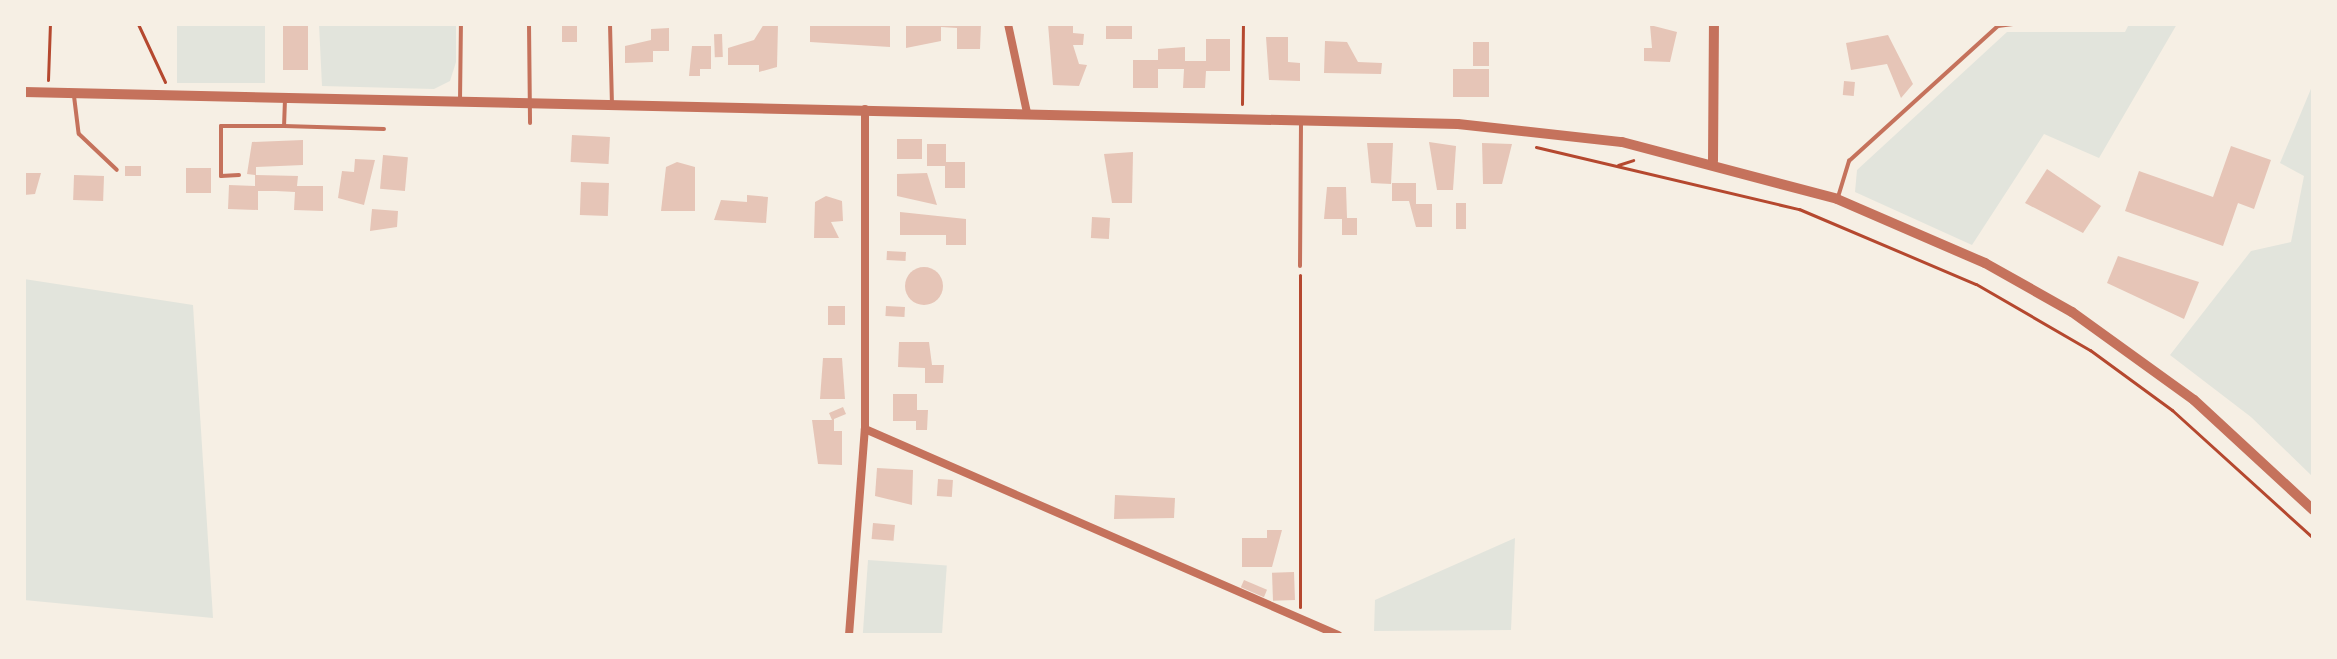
<!DOCTYPE html>
<html>
<head>
<meta charset="utf-8">
<style>
  body { margin:0 }
  #map { position:relative; width:2337px; height:659px; overflow:hidden; background:#f6efe4; font-family:"Golos Text",sans-serif }
  div>[style] { position:absolute }
  .green>* { inset:0; background:#e2e4dc; transform-origin:0 0 }
  .building>* { inset:0; background:#e6c5b7; transform-origin:0 0 }
  .round { border-radius:50% }
  .path>* { height:3px; margin:-1.5px; padding:0 1.5px; transform-origin:1.5px; border-radius:1.5px; background:#b5482f }
  .service>* { height:4px; margin:-2px; padding:0 2px; transform-origin:2px; border-radius:2px; background:#c5725c }
  .minor>* { height:8px; margin:-4px; padding:0 4px; transform-origin:4px; border-radius:4px; background:#c5725c }
  .tertiary>* { height:10px; margin:-5px; padding:0 5px; transform-origin:5px; border-radius:5px; background:#c5725c }
  span { translate:-50% -50%; white-space:nowrap; text-align:center; line-height:1.15; -webkit-text-stroke:8px #f6efe4; paint-order:stroke }
  .frame { position:absolute; inset:0; border:26px solid #f6efe4; pointer-events:none }
</style>
</head>
<body>
<div id="map">
  <div class="green">
    <i style="left:177px;top:24px;width:88px;height:59px"></i>
    <i style="clip-path:polygon(319px 24px,456px 24px,456px 62px,450px 81px,434px 89px,322px 86px)"></i>
    <i style="clip-path:polygon(2129px 24px,2177px 24px,2099px 158px,2044px 134px,1972px 245px,1855px 192px,1857px 170px,2007px 32px,2125px 32px)"></i>
    <i style="clip-path:polygon(2313px 84px,2313px 477px,2251px 417px,2170px 355px,2251px 251px,2291px 242px,2304px 176px,2280px 163px)"></i>
    <i style="clip-path:polygon(24px 279px,193px 305px,213px 618px,24px 600px)"></i>
    <i style="clip-path:polygon(1515px 538px,1511px 630px,1374px 631px,1375px 600px)"></i>
    <i style="left:868px;top:560px;width:79px;height:75px;rotate:4deg"></i>
  </div>
  <div class="building">
    <i style="left:283px;top:24px;width:25px;height:46px"></i>
    <i style="left:577px;top:24px;width:18px;height:15px;rotate:90deg"></i>
    <i style="clip-path:polygon(764px 24px,778px 24px,777px 67px,759px 72px,759px 65px,728px 65px,728px 48px,754px 40px)"></i>
    <i style="clip-path:polygon(810px 24px,890px 24px,890px 47px,810px 42px)"></i>
    <i style="clip-path:polygon(906px 24px,981px 24px,980px 49px,957px 49px,957px 28px,941px 27px,941px 41px,906px 48px)"></i>
    <i style="clip-path:polygon(1048px 24px,1073px 24px,1073px 33px,1084px 34px,1083px 45px,1073px 45px,1079px 64px,1087px 65px,1079px 86px,1053px 85px)"></i>
    <i style="left:1106px;top:24px;width:26px;height:15px"></i>
    <i style="clip-path:polygon(1650px 25px,1677px 32px,1670px 62px,1644px 61px,1644px 48px,1652px 48px)"></i>
    <i style="clip-path:polygon(669px 28px,669px 51px,653px 51px,653px 62px,625px 63px,625px 46px,651px 40px,651px 29px)"></i>
    <i style="left:722px;top:34px;width:23px;height:8px;rotate:88deg"></i>
    <i style="clip-path:polygon(1888px 35px,1913px 84px,1901px 98px,1887px 64px,1851px 70px,1846px 43px)"></i>
    <i style="clip-path:polygon(1266px 37px,1288px 37px,1288px 62px,1300px 63px,1300px 81px,1269px 80px)"></i>
    <i style="clip-path:polygon(1206px 39px,1230px 39px,1230px 71px,1206px 71px,1205px 88px,1183px 88px,1184px 69px,1158px 69px,1158px 88px,1133px 88px,1133px 60px,1158px 60px,1158px 49px,1185px 47px,1185px 61px,1206px 61px)"></i>
    <i style="clip-path:polygon(1325px 41px,1347px 42px,1358px 62px,1382px 63px,1381px 74px,1324px 73px)"></i>
    <i style="left:1473px;top:42px;width:16px;height:24px"></i>
    <i style="clip-path:polygon(692px 46px,711px 46px,711px 69px,700px 69px,700px 76px,689px 76px)"></i>
    <i style="left:1453px;top:69px;width:36px;height:28px"></i>
    <i style="left:1844px;top:81px;width:11px;height:14px;rotate:5deg"></i>
    <i style="left:572px;top:135px;width:38px;height:27px;rotate:3deg"></i>
    <i style="left:897px;top:139px;width:25px;height:20px"></i>
    <i style="clip-path:polygon(303px 140px,303px 165px,256px 167px,256px 175px,298px 176px,297px 186px,323px 186px,323px 211px,294px 210px,295px 192px,276px 191px,258px 191px,258px 210px,228px 209px,229px 185px,255px 186px,255px 175px,247px 174px,252px 142px)"></i>
    <i style="clip-path:polygon(1429px 142px,1456px 146px,1453px 190px,1437px 190px)"></i>
    <i style="clip-path:polygon(1367px 143px,1393px 143px,1391px 184px,1371px 183px)"></i>
    <i style="clip-path:polygon(1482px 143px,1512px 144px,1502px 184px,1483px 184px)"></i>
    <i style="clip-path:polygon(927px 144px,946px 144px,946px 162px,965px 162px,965px 188px,945px 188px,945px 166px,927px 166px)"></i>
    <i style="clip-path:polygon(2231px 146px,2271px 160px,2254px 209px,2238px 203px,2223px 246px,2125px 211px,2139px 171px,2213px 197px)"></i>
    <i style="clip-path:polygon(1133px 152px,1132px 203px,1112px 203px,1104px 154px)"></i>
    <i style="left:383px;top:155px;width:25px;height:34px;rotate:5deg"></i>
    <i style="clip-path:polygon(355px 159px,375px 160px,364px 205px,338px 198px,342px 171px,354px 172px)"></i>
    <i style="clip-path:polygon(677px 162px,695px 167px,695px 211px,661px 211px,666px 167px)"></i>
    <i style="left:125px;top:166px;width:16px;height:10px"></i>
    <i style="left:186px;top:168px;width:25px;height:25px"></i>
    <i style="clip-path:polygon(2047px 169px,2101px 206px,2083px 233px,2025px 203px)"></i>
    <i style="clip-path:polygon(24px 173px,41px 173px,35px 194px,24px 195px)"></i>
    <i style="clip-path:polygon(927px 173px,937px 205px,897px 196px,897px 174px)"></i>
    <i style="left:104px;top:176px;width:25px;height:30px;rotate:92deg"></i>
    <i style="left:581px;top:182px;width:28px;height:33px;rotate:2deg"></i>
    <i style="clip-path:polygon(1392px 183px,1416px 183px,1416px 204px,1432px 204px,1432px 227px,1416px 227px,1409px 201px,1392px 201px)"></i>
    <i style="clip-path:polygon(1327px 187px,1346px 187px,1347px 218px,1357px 218px,1357px 235px,1342px 235px,1342px 219px,1324px 219px)"></i>
    <i style="clip-path:polygon(747px 195px,768px 197px,766px 223px,714px 220px,721px 200px,747px 202px)"></i>
    <i style="clip-path:polygon(826px 196px,842px 201px,843px 221px,831px 222px,839px 238px,814px 238px,815px 202px)"></i>
    <i style="left:1456px;top:203px;width:10px;height:26px"></i>
    <i style="clip-path:polygon(372px 209px,398px 211px,397px 227px,370px 231px)"></i>
    <i style="clip-path:polygon(900px 212px,966px 219px,966px 245px,946px 245px,946px 235px,900px 235px)"></i>
    <i style="left:1092px;top:217px;width:18px;height:21px;rotate:3deg"></i>
    <i style="left:887px;top:251px;width:19px;height:9px;rotate:3deg"></i>
    <i style="clip-path:polygon(2118px 256px,2199px 282px,2184px 319px,2107px 283px)"></i>
    <i class="round" style="left:905px;top:267px;width:38px;height:38px"></i>
    <i style="left:828px;top:306px;width:17px;height:19px"></i>
    <i style="left:886px;top:306px;width:19px;height:10px;rotate:3deg"></i>
    <i style="clip-path:polygon(899px 342px,929px 342px,932px 365px,944px 365px,943px 383px,925px 383px,925px 368px,898px 367px)"></i>
    <i style="clip-path:polygon(823px 358px,842px 358px,845px 399px,820px 399px)"></i>
    <i style="clip-path:polygon(893px 394px,917px 394px,917px 410px,928px 410px,927px 430px,916px 430px,916px 421px,893px 421px)"></i>
    <i style="clip-path:polygon(843px 407px,846px 414px,834px 419px,834px 431px,842px 431px,842px 465px,818px 464px,812px 420px,832px 420px,829px 413px)"></i>
    <i style="clip-path:polygon(877px 468px,913px 470px,912px 505px,875px 496px)"></i>
    <i style="left:938px;top:479px;width:15px;height:17px;rotate:4deg"></i>
    <i style="clip-path:polygon(1115px 495px,1175px 498px,1174px 518px,1114px 519px)"></i>
    <i style="left:873px;top:523px;width:22px;height:16px;rotate:5deg"></i>
    <i style="clip-path:polygon(1267px 530px,1282px 530px,1272px 567px,1242px 567px,1242px 538px,1267px 538px)"></i>
    <i style="left:1294px;top:572px;width:28px;height:22px;rotate:88deg"></i>
    <i style="left:1244px;top:580px;width:25px;height:8px;rotate:23deg"></i>
  </div>
  <div class="path">
    <i style="left:138px;top:24px;width:64px;rotate:65deg"></i>
    <i style="left:48px;top:80px;width:56px;rotate:-88deg"></i>
    <i style="left:1242px;top:104px;width:80px;rotate:-89.3deg"></i>
    <i style="left:1536px;top:147px;width:270px;rotate:13.3deg"></i>
    <i style="left:1799px;top:209px;width:192px;rotate:23deg"></i>
    <i style="left:1976px;top:284px;width:132px;rotate:30.1deg"></i>
    <i style="left:2090px;top:350px;width:102px;rotate:36.2deg"></i>
    <i style="left:2172px;top:410px;width:190px;rotate:42.2deg"></i>
    <i style="left:1618px;top:165px;width:16px;rotate:-18deg"></i>
    <i style="left:1300px;top:275px;width:332px;rotate:90deg"></i>
  </div>
  <div class="service">
    <i style="left:529px;top:24px;width:99px;rotate:89.4deg"></i>
    <i style="left:610px;top:24px;width:82px;rotate:88.6deg"></i>
    <i style="left:74px;top:96px;width:38px;rotate:83deg"></i>
    <i style="left:79px;top:134px;width:52px;rotate:43.5deg"></i>
    <i style="left:285px;top:99px;width:27px;rotate:92deg"></i>
    <i style="left:284px;top:126px;width:100px;rotate:1.7deg"></i>
    <i style="left:460px;top:101px;width:77px;rotate:-89.3deg"></i>
    <i style="left:239px;top:175px;width:18px;rotate:177deg"></i>
    <i style="left:221px;top:176px;width:50px;rotate:-90deg"></i>
    <i style="left:221px;top:126px;width:63px"></i>
    <i style="left:1838px;top:197px;width:38px;rotate:-73deg"></i>
    <i style="left:1849px;top:161px;width:201px;rotate:-42.2deg"></i>
    <i style="left:1998px;top:26px;width:15px;rotate:-8deg"></i>
    <i style="left:1300px;top:266px;width:144px;rotate:-89.6deg"></i>
  </div>
  <div class="minor">
    <i style="left:1008px;top:24px;width:91px;rotate:77.9deg"></i>
    <i style="left:865px;top:429px;width:516px;rotate:23.53deg"></i>
    <i style="left:849px;top:635px;width:207px;rotate:-85.6deg"></i>
    <i style="left:865px;top:429px;width:320px;rotate:-90deg"></i>
  </div>
  <div class="tertiary">
    <i style="left:24px;top:92px;width:1434px;rotate:1.28deg"></i>
    <i style="left:1458px;top:124px;width:165px;rotate:6.3deg"></i>
    <i style="left:1622px;top:142px;width:222px;rotate:14.8deg"></i>
    <i style="left:1837px;top:199px;width:161px;rotate:23.4deg"></i>
    <i style="left:1985px;top:263px;width:100px;rotate:29.4deg"></i>
    <i style="left:2072px;top:312px;width:150px;rotate:35.8deg"></i>
    <i style="left:2194px;top:400px;width:162px;rotate:42.7deg"></i>
    <i style="left:1713px;top:161px;width:137px;rotate:-89.6deg"></i>
  </div>
  <div class="frame"></div>
</div>
</body>
</html>
